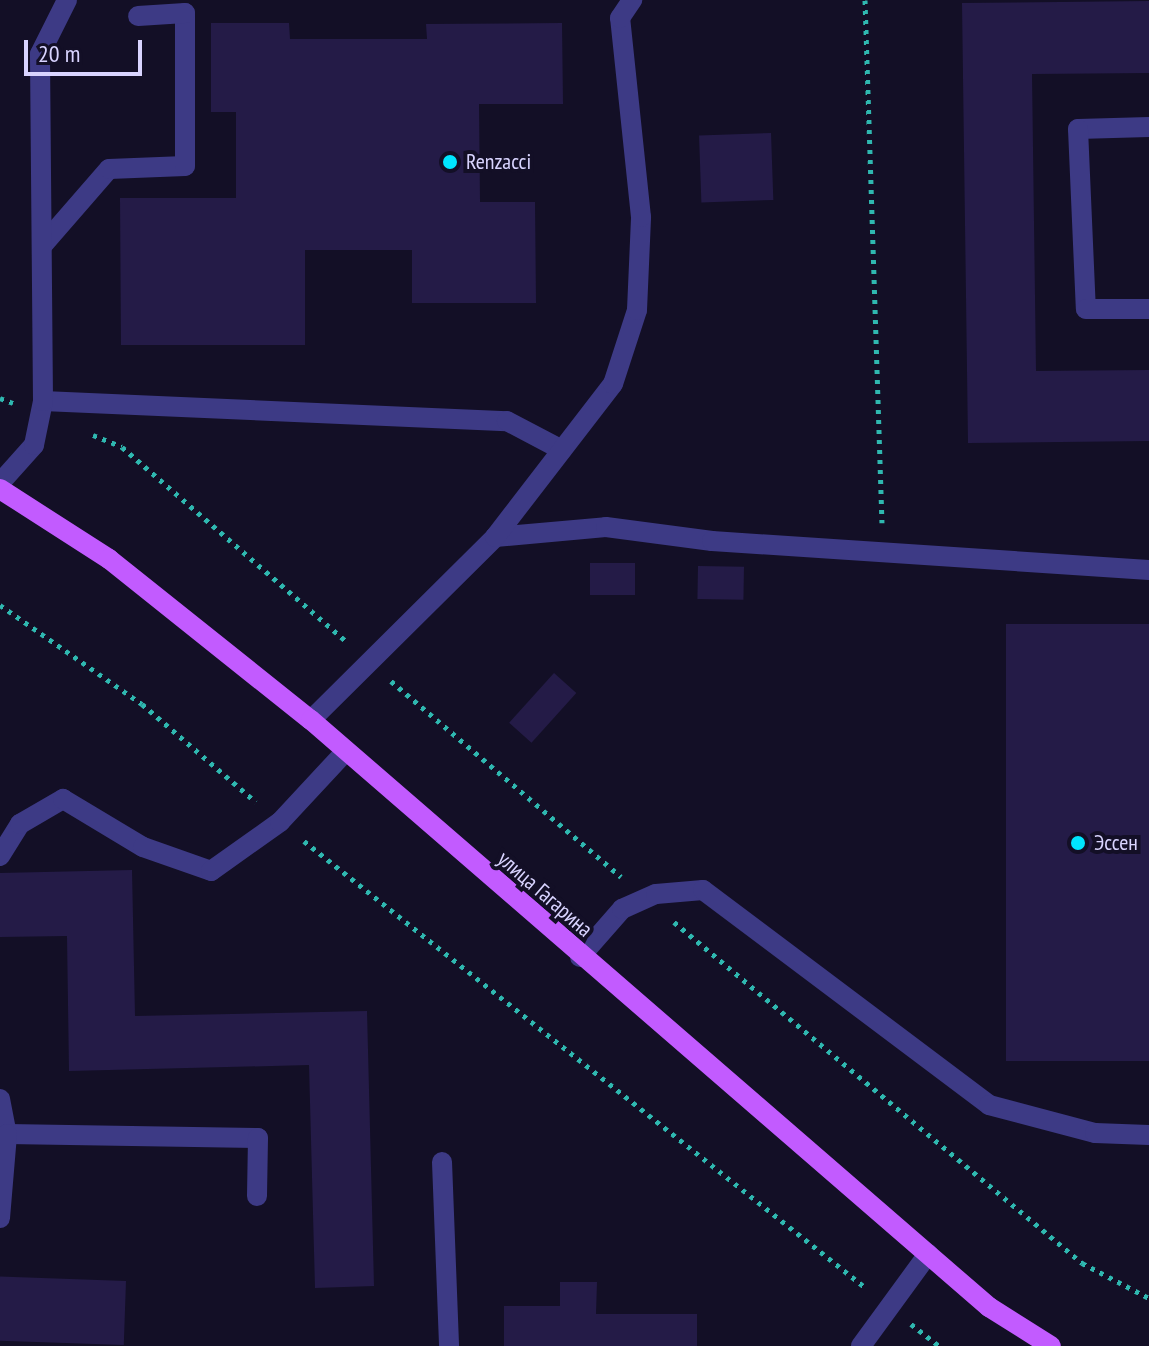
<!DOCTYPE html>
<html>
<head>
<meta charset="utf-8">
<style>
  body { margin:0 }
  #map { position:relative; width:1149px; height:1346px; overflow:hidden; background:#130f26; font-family:"PT Sans Narrow",sans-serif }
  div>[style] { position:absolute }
  .building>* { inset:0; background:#241b47; transform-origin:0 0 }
  .path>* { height:5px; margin-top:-2.5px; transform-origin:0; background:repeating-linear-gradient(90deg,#2fb8b0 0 4px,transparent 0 10px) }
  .minor>* { height:20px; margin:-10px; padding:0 10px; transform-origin:10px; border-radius:10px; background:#3d3a85 }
  .major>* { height:20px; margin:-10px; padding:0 10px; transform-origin:10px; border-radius:10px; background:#c25bff }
  .dots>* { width:22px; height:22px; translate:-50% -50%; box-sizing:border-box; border:4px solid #130f26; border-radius:50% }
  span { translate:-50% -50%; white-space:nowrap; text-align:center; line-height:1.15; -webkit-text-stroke:8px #130f26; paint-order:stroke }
  .poi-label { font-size:22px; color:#d9d4ff }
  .left { translate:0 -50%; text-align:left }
  .street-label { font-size:22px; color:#d9d4ff }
  .scale { position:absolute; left:24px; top:40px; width:118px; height:36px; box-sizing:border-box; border:4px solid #d9d4ff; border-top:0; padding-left:10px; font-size:24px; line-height:28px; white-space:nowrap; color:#d9d4ff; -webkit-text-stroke:6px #130f26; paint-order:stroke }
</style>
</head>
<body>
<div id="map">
  <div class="building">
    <i style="clip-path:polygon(1149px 1px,1149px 73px,1032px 74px,1036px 371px,1149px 370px,1149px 441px,968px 443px,962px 3px)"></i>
    <i style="clip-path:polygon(211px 23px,289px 23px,290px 39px,427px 39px,426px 24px,562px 23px,563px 104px,479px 104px,480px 202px,535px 202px,536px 303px,412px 303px,412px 250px,305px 250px,305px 345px,121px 345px,120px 198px,236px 198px,236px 112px,211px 112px)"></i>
    <i style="left:771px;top:133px;width:67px;height:72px;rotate:88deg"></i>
    <i style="left:590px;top:563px;width:45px;height:32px"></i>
    <i style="left:698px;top:566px;width:46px;height:33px;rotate:1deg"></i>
    <i style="left:1149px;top:624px;width:437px;height:143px;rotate:90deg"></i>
    <i style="left:554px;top:673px;width:30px;height:67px;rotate:42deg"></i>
    <i style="clip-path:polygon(132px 870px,135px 1016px,367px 1011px,374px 1286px,315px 1288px,309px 1065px,69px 1071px,67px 936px,0 937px,0 873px)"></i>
    <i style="left:126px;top:1281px;width:64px;height:126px;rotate:92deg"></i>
    <i style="clip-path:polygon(560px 1282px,597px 1282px,596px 1314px,697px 1314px,697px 1346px,504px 1346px,504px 1306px,560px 1306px)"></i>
  </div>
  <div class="path">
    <i style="left:865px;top:0;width:523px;rotate:88.14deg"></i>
    <i style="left:0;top:398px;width:14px;rotate:21deg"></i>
    <i style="left:93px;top:435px;width:31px;rotate:22deg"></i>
    <i style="left:122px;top:447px;width:299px;rotate:40.9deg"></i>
    <i style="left:0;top:605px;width:173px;rotate:34.9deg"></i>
    <i style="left:142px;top:704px;width:150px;rotate:40.7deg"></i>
    <i style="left:391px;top:681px;width:302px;rotate:40.4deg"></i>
    <i style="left:304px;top:841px;width:718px;rotate:38.5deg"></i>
    <i style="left:674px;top:922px;width:532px;rotate:39.89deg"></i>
    <i style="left:1082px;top:1263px;width:76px;rotate:27.6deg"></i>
    <i style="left:911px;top:1324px;width:36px;rotate:38deg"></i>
  </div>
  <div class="minor">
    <i style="left:1149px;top:127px;width:71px;rotate:178.4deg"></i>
    <i style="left:1078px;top:129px;width:180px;rotate:87.5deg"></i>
    <i style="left:1086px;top:309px;width:63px"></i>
    <i style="left:42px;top:246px;width:102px;rotate:-49deg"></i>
    <i style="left:109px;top:169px;width:76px;rotate:-2.3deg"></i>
    <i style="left:185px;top:166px;width:153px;rotate:-90deg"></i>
    <i style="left:185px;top:13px;width:47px;rotate:176.3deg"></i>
    <i style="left:43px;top:401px;width:464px;rotate:2.5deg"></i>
    <i style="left:507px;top:421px;width:62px;rotate:27.8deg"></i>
    <i style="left:0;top:483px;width:51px;rotate:-48.2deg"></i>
    <i style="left:34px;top:445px;width:45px;rotate:-78.4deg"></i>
    <i style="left:43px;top:401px;width:347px;rotate:-90.5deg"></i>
    <i style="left:40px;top:54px;width:60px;rotate:-63.4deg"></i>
    <i style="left:495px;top:537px;width:111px;rotate:-5.1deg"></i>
    <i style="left:606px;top:527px;width:107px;rotate:7.5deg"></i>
    <i style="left:712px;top:541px;width:438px;rotate:3.8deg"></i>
    <i style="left:311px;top:720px;width:260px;rotate:-44.8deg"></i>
    <i style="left:495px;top:537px;width:193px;rotate:-52.4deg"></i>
    <i style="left:613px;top:384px;width:78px;rotate:-72deg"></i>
    <i style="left:637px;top:310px;width:93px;rotate:-87.5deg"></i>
    <i style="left:641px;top:217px;width:200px;rotate:-96deg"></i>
    <i style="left:620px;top:18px;width:22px;rotate:-56deg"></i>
    <i style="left:0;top:856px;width:38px;rotate:-58deg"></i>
    <i style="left:20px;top:824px;width:50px;rotate:-30.2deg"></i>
    <i style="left:63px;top:799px;width:93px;rotate:31deg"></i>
    <i style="left:143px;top:847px;width:72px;rotate:19.4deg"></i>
    <i style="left:211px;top:871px;width:85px;rotate:-35.4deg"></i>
    <i style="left:280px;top:822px;width:97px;rotate:-47.1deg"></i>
    <i style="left:580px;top:957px;width:64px;rotate:-48.8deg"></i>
    <i style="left:622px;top:909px;width:37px;rotate:-24deg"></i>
    <i style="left:656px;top:894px;width:47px;rotate:-4.9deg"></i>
    <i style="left:703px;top:890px;width:358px;rotate:36.9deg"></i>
    <i style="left:989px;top:1105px;width:110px;rotate:14.8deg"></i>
    <i style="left:1095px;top:1133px;width:54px;rotate:2.1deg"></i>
    <i style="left:0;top:1099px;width:36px;rotate:79deg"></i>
    <i style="left:7px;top:1134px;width:251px;rotate:0.9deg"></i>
    <i style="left:258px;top:1138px;width:58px;rotate:91deg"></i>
    <i style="left:442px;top:1162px;width:184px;rotate:87.8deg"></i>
    <i style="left:0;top:1218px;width:84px;rotate:-85.2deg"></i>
    <i style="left:861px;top:1346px;width:114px;rotate:-53.9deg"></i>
  </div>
  <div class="major">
    <i style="left:0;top:489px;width:130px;rotate:32.7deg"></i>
    <i style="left:109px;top:559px;width:258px;rotate:38.6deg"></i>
    <i style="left:311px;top:720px;width:897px;rotate:40.89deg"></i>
    <i style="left:989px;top:1307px;width:73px;rotate:32.2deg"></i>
  </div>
  <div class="dots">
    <i style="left:450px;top:162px;background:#00e5ff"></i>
    <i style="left:1078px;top:843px;background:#00e5ff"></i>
  </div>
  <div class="poi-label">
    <span class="left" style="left:466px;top:162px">Renzacci</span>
    <span class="left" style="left:1094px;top:843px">Эссен</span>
  </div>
  <div class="street-label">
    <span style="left:545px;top:894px;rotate:41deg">улица Гагарина</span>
  </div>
  <div class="scale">20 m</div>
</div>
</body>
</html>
